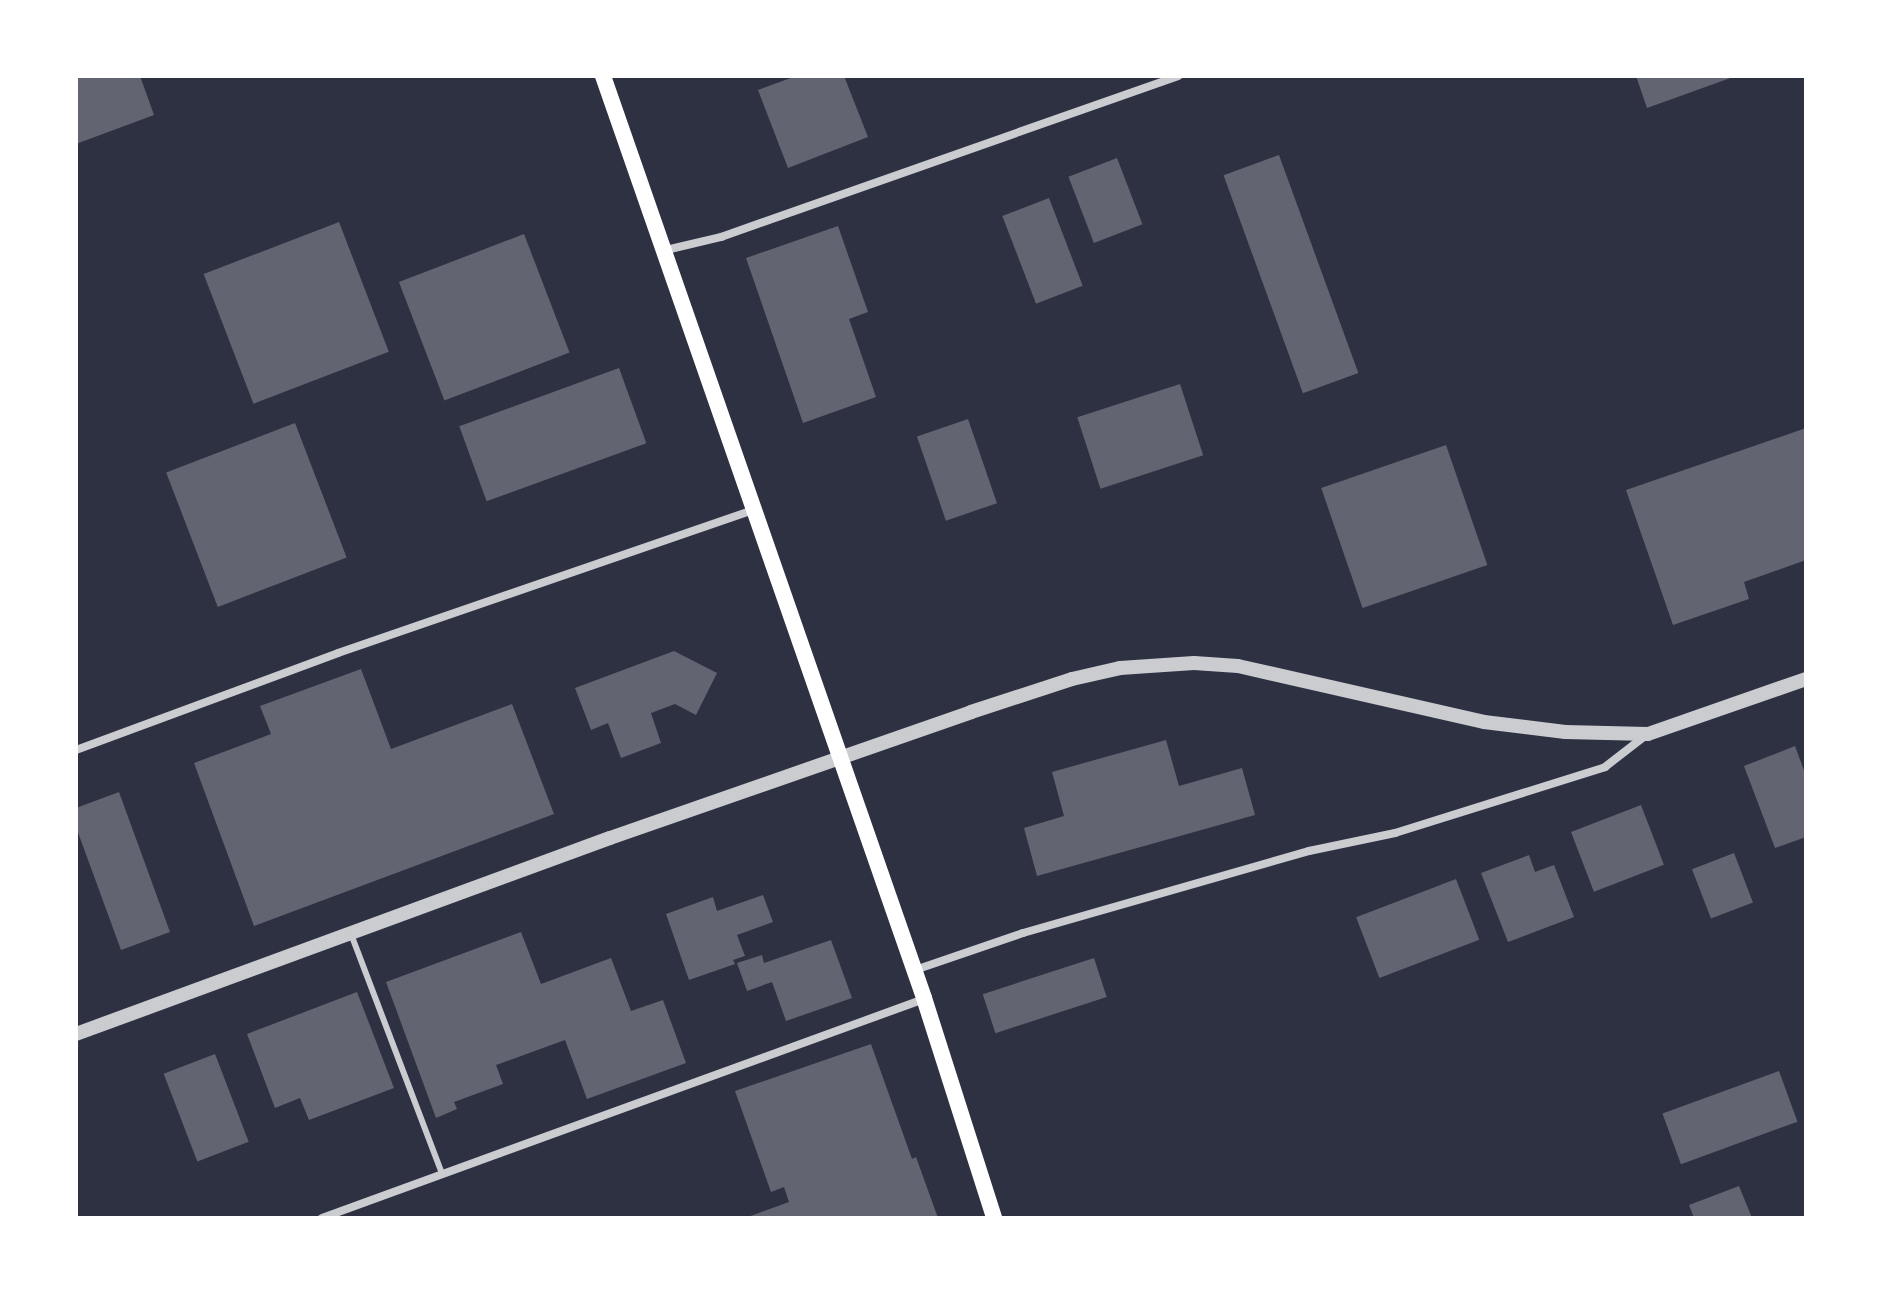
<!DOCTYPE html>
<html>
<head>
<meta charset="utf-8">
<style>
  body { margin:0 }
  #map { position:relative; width:1882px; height:1294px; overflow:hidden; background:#2d3142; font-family:"Sofia Sans Condensed",sans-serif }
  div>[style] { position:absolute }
  .building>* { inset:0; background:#626471; transform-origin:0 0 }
  .service>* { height:6px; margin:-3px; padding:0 3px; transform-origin:3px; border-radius:3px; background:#caccd0 }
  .minor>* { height:8px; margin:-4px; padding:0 4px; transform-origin:4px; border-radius:4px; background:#caccd0 }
  .tertiary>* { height:14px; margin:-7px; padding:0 7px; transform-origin:7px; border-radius:7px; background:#caccd0 }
  .secondary>* { height:16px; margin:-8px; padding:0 8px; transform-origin:8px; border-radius:8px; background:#fff }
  span { translate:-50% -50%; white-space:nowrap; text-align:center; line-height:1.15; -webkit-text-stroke:8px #fff; paint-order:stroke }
  .frame { position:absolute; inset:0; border:78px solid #fff; pointer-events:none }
</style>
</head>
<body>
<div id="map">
  <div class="building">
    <i style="clip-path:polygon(76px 76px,140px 76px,154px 115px,76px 144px)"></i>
    <i style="clip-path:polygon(796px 76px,844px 76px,868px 137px,788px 168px,758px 90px)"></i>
    <i style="clip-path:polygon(1636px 76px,1736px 76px,1647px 108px)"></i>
    <i style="left:1279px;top:155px;width:232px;height:59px;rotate:70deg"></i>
    <i style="left:1117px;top:158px;width:71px;height:52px;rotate:69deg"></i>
    <i style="left:1049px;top:198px;width:94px;height:50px;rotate:69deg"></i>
    <i style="left:339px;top:222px;width:139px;height:145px;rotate:69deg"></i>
    <i style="clip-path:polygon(838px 226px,868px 312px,849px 319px,876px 397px,803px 423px,746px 258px)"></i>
    <i style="left:524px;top:234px;width:127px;height:134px;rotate:69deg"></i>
    <i style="left:619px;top:368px;width:80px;height:170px;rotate:70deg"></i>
    <i style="left:1180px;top:384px;width:75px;height:108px;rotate:72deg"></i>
    <i style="left:968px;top:419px;width:89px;height:54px;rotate:71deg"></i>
    <i style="left:295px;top:423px;width:144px;height:138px;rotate:69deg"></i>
    <i style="clip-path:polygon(1806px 428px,1806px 560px,1744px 582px,1749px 599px,1673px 625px,1626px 490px)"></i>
    <i style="left:1446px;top:445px;width:127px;height:132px;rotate:71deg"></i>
    <i style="clip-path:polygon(674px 651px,717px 673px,696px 715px,675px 704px,651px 713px,661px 743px,621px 758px,608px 723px,591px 730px,575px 688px)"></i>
    <i style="clip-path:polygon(361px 669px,391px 749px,512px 704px,554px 814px,254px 926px,194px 763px,271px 734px,260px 706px)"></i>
    <i style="clip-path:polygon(1166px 740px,1179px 786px,1242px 768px,1255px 815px,1037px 876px,1024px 828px,1064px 816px,1052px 772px)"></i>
    <i style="clip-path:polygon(1795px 746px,1806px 776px,1806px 837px,1775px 848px,1744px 766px)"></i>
    <i style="clip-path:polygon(119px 792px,170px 932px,121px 950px,76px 827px,76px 808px)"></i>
    <i style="left:1641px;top:805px;width:64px;height:75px;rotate:69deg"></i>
    <i style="left:1734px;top:853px;width:53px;height:45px;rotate:69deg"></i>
    <i style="clip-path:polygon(1529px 855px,1535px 872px,1554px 865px,1574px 917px,1508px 942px,1481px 873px)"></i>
    <i style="left:1456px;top:879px;width:65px;height:107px;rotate:69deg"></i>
    <i style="clip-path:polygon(763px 895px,773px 922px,737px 935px,745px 956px,733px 960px,735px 964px,689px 980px,666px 914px,713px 897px,717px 911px)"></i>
    <i style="clip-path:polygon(521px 932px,541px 984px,611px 958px,631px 1011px,663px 1000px,686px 1063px,587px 1099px,565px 1040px,496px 1065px,503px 1084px,454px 1102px,457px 1109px,436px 1118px,386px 982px)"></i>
    <i style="clip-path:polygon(831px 940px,852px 998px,786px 1021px,772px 982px,747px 991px,737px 963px,762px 955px,764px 963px)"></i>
    <i style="left:1094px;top:958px;width:41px;height:117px;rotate:72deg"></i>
    <i style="clip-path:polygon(357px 992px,394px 1088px,309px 1120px,300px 1098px,275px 1108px,247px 1034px)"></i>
    <i style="clip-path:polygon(871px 1044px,912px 1159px,916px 1157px,938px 1218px,745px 1218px,789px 1202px,784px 1187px,771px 1192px,735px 1091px)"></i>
    <i style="left:215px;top:1054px;width:94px;height:55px;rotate:69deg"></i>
    <i style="left:1779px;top:1071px;width:54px;height:124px;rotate:70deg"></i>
    <i style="clip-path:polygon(1739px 1186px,1752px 1218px,1694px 1218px,1689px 1205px)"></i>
  </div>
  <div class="service">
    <i style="left:351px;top:934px;width:257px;rotate:69.2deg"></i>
  </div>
  <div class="minor">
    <i style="left:666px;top:250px;width:57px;rotate:-13.3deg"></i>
    <i style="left:721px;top:237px;width:485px;rotate:-19.4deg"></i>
    <i style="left:76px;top:750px;width:279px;rotate:-20.3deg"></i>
    <i style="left:338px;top:653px;width:440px;rotate:-19deg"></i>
    <i style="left:915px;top:970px;width:114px;rotate:-18.9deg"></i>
    <i style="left:1023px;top:933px;width:298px;rotate:-16deg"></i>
    <i style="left:1309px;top:851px;width:88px;rotate:-11.8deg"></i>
    <i style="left:1395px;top:833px;width:220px;rotate:-17.4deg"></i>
    <i style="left:1605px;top:767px;width:51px;rotate:-37.8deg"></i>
    <i style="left:322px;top:1218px;width:641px;rotate:-19.99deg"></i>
  </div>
  <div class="tertiary">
    <i style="left:76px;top:1034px;width:569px;rotate:-20.16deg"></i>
    <i style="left:610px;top:838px;width:382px;rotate:-19.2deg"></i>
    <i style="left:971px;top:712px;width:106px;rotate:-18.1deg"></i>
    <i style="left:1072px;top:679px;width:49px;rotate:-12.9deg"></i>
    <i style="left:1120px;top:668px;width:74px;rotate:-3.9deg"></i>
    <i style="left:1194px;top:663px;width:44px;rotate:3.9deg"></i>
    <i style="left:1238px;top:666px;width:252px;rotate:12.8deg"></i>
    <i style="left:1484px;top:722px;width:82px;rotate:7deg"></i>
    <i style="left:1565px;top:732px;width:83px;rotate:1.4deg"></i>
    <i style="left:1648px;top:734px;width:167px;rotate:-19.2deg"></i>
  </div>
  <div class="secondary">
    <i style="left:603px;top:76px;width:976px;rotate:70.8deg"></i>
    <i style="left:924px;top:998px;width:231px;rotate:72.3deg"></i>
  </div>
  <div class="frame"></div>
</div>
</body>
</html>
